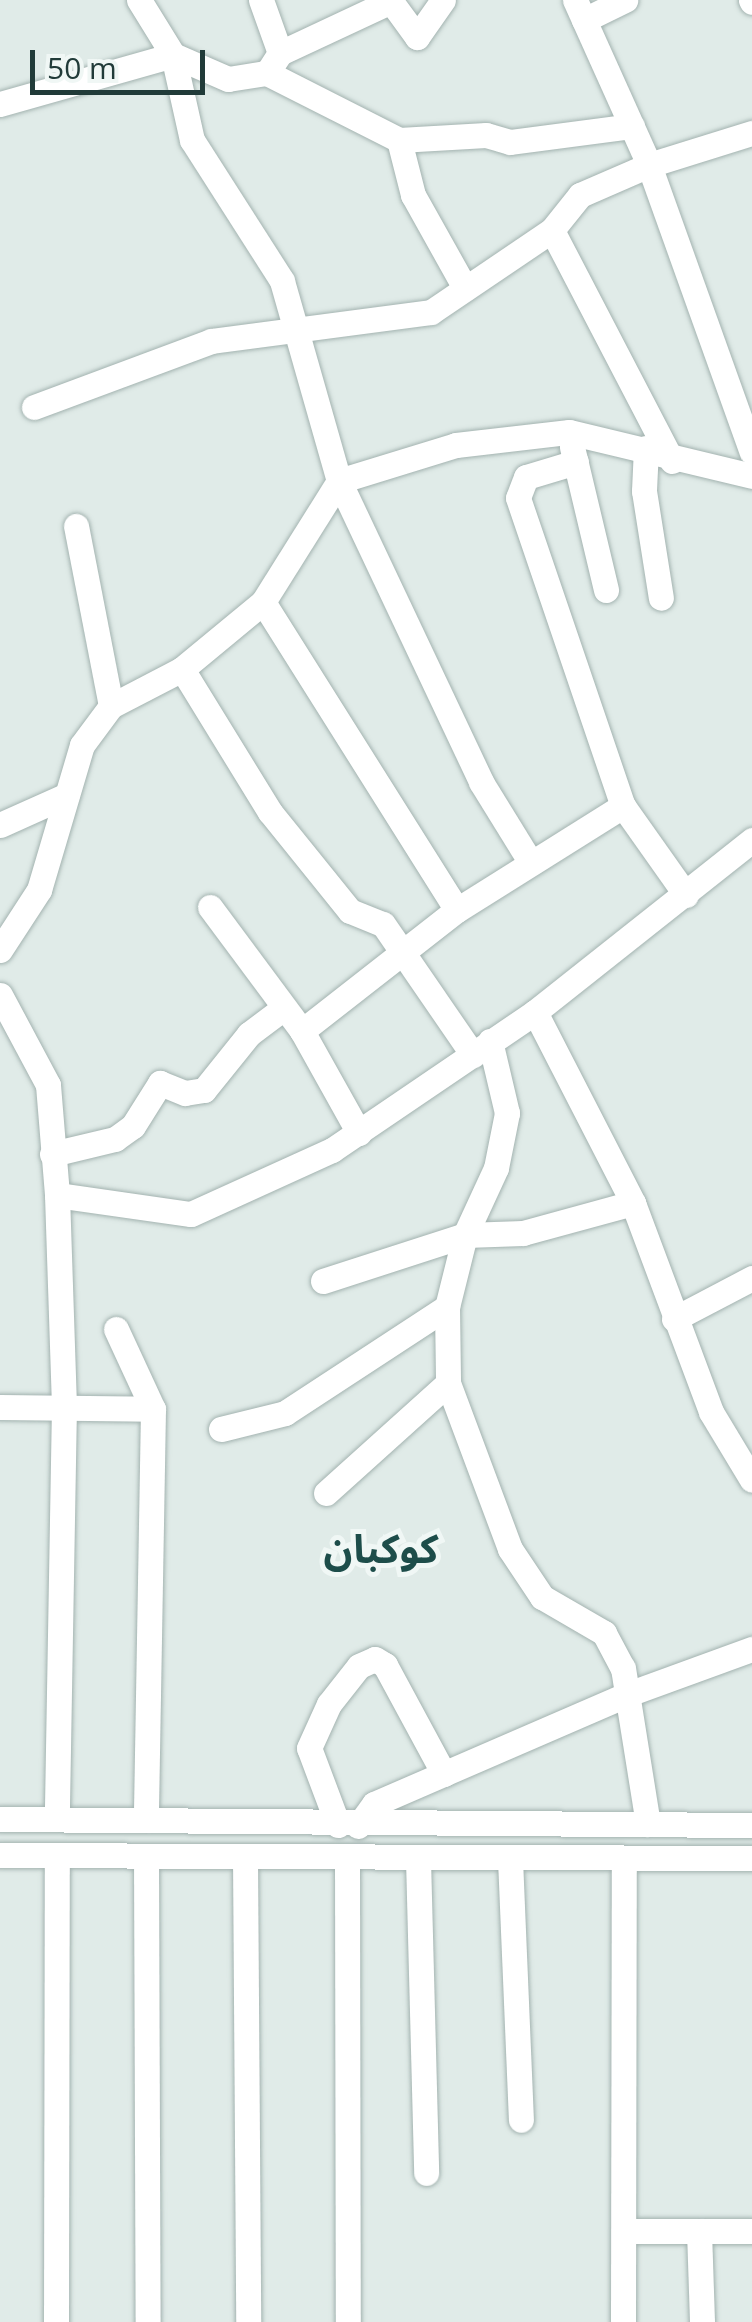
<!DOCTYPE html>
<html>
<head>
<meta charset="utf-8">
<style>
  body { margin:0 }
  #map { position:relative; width:752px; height:2322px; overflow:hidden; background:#e0ebe8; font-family:"Open Sans","Noto Sans Arabic",sans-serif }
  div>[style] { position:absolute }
  .roads { filter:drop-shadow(0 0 2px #a3b3b0) drop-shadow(0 0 2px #a3b3b0) }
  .minor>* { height:25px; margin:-12.5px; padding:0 12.5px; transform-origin:12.5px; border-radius:12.5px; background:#fff }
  span { translate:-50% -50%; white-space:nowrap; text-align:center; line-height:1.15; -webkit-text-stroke:10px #f0f7f5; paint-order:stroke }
  .district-label { font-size:40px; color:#1d4d4a; font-weight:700 }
  .scale { position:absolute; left:30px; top:50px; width:175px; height:45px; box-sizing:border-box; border:5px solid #213b39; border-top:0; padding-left:12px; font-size:30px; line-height:35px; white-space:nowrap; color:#213b39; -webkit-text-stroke:8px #f0f7f5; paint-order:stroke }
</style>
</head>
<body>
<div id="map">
  <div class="roads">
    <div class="minor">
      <i style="left:139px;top:0;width:65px;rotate:58.3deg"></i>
      <i style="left:173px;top:55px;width:60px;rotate:23.6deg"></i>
      <i style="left:228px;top:79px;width:39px;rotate:-9deg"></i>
      <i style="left:267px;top:73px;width:24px;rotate:-57deg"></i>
      <i style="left:280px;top:53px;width:123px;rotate:-25.1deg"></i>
      <i style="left:261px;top:0;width:56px;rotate:70.3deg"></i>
      <i style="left:390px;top:0;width:46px;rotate:53.9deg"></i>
      <i style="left:417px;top:37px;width:45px;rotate:-54.9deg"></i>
      <i style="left:575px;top:0;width:181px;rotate:65.8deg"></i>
      <i style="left:649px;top:165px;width:305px;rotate:70.3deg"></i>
      <i style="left:751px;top:0;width:2px;rotate:63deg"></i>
      <i style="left:584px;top:20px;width:46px;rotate:-26deg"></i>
      <i style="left:267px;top:73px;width:148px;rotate:26.9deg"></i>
      <i style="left:399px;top:140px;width:87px;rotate:-3.3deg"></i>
      <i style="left:486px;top:135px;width:25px;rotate:16deg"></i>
      <i style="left:510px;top:142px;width:123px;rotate:-7.5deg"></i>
      <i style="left:0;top:104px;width:180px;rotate:-15.8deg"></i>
      <i style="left:173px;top:55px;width:87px;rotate:77.4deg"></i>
      <i style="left:192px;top:140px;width:167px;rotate:57.4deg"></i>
      <i style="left:282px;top:281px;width:208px;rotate:74.1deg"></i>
      <i style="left:339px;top:481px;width:333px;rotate:64.7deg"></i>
      <i style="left:481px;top:782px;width:95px;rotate:58.3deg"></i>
      <i style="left:399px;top:140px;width:57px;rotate:75.7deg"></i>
      <i style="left:413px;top:195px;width:107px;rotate:60.8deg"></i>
      <i style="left:34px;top:407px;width:189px;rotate:-20.4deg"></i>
      <i style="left:211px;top:341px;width:222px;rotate:-7.5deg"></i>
      <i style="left:431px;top:312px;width:146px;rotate:-34.1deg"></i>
      <i style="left:572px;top:447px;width:147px;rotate:76.6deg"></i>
      <i style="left:646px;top:448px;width:43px;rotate:92.7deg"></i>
      <i style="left:644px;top:491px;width:108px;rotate:81deg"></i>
      <i style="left:672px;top:461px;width:260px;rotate:-117.5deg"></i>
      <i style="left:552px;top:230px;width:45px;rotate:-51.3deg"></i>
      <i style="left:580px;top:195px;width:75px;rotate:-23.5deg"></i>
      <i style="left:649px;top:165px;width:108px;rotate:-17.3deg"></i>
      <i style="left:576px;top:462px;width:52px;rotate:163.3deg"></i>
      <i style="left:526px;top:477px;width:22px;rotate:111deg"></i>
      <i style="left:518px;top:498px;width:325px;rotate:71.2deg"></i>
      <i style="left:623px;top:806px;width:109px;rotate:54.7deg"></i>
      <i style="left:76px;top:526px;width:183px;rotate:79deg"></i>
      <i style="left:263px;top:602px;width:364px;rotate:57.8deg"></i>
      <i style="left:182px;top:669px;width:168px;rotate:58.4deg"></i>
      <i style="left:270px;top:812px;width:127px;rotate:51.1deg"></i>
      <i style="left:350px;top:911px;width:35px;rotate:22deg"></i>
      <i style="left:383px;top:924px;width:159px;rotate:55.5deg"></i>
      <i style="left:0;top:825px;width:73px;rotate:-24.1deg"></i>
      <i style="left:210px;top:907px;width:154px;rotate:53.4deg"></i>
      <i style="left:302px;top:1031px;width:117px;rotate:60.8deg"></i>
      <i style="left:0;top:950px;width:72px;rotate:-57deg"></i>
      <i style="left:39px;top:890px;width:151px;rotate:-73.5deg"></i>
      <i style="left:82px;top:745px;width:49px;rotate:-53.4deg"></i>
      <i style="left:111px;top:706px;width:80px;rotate:-27.5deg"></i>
      <i style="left:182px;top:669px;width:105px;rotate:-39.6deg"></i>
      <i style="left:263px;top:602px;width:143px;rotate:-57.9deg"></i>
      <i style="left:339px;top:481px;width:122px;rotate:-17.1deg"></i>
      <i style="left:456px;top:445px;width:114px;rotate:-6.6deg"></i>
      <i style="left:569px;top:432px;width:188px;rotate:13.5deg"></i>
      <i style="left:0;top:995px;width:102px;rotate:61.9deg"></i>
      <i style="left:48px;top:1085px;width:110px;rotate:85.3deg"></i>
      <i style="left:57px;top:1195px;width:210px;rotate:88.1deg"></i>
      <i style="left:64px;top:1405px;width:414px;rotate:91deg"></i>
      <i style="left:535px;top:1012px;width:215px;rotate:62.8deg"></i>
      <i style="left:633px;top:1203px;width:223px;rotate:69.5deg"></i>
      <i style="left:711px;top:1412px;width:79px;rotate:58.9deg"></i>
      <i style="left:302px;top:1031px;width:197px;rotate:-38deg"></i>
      <i style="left:457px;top:910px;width:196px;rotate:-32.1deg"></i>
      <i style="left:490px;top:1041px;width:74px;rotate:76.7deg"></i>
      <i style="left:507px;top:1113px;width:56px;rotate:101.3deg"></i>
      <i style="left:496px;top:1168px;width:74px;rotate:114.8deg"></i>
      <i style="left:465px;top:1235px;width:74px;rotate:104deg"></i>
      <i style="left:447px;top:1307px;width:76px;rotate:89.2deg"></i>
      <i style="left:448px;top:1383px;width:177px;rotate:69.5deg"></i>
      <i style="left:510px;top:1549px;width:58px;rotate:56.3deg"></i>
      <i style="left:542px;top:1597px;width:72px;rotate:30.1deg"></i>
      <i style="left:604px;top:1633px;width:40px;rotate:62deg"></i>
      <i style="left:623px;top:1668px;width:158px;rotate:80.9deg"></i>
      <i style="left:52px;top:1154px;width:65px;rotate:-13.4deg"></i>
      <i style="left:115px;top:1139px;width:22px;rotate:-36deg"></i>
      <i style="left:133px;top:1126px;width:51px;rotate:-57.9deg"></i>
      <i style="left:160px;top:1083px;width:27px;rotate:22deg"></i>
      <i style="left:185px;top:1093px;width:19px;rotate:-9deg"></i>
      <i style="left:204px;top:1090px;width:72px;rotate:-51.2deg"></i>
      <i style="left:249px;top:1034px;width:40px;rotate:-37deg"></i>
      <i style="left:57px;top:1195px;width:135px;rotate:8.1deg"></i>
      <i style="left:191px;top:1214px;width:155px;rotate:-24.4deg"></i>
      <i style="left:332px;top:1150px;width:245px;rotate:-34.2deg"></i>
      <i style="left:535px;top:1012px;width:277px;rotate:-38.4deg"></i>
      <i style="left:323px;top:1281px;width:149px;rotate:-17.9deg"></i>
      <i style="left:465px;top:1235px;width:58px;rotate:-2deg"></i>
      <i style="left:523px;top:1233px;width:114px;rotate:-15.3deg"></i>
      <i style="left:674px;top:1319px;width:88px;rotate:-27.7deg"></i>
      <i style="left:116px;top:1329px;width:88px;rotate:65.2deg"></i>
      <i style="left:153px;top:1409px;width:411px;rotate:91deg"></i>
      <i style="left:0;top:1407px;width:153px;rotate:0.7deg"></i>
      <i style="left:221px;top:1429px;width:66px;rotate:-14deg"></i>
      <i style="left:285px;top:1413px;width:194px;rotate:-33.2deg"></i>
      <i style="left:326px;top:1493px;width:164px;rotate:-42deg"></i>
      <i style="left:0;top:1819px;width:752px;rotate:0.46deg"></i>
      <i style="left:338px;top:1825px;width:82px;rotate:-110.6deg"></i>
      <i style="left:309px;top:1748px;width:48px;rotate:-65.6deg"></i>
      <i style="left:329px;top:1704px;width:48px;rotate:-51.7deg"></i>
      <i style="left:359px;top:1666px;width:17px;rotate:-24deg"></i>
      <i style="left:375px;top:1659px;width:12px;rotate:31deg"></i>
      <i style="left:385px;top:1665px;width:124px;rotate:61.6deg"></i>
      <i style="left:358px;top:1826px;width:27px;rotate:-54deg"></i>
      <i style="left:374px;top:1804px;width:280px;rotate:-23.4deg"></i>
      <i style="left:631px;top:1693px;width:129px;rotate:-20deg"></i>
      <i style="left:0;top:1855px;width:752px;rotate:0.23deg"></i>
      <i style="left:146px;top:1856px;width:466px;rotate:89.8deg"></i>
      <i style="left:245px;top:1856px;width:466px;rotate:89.6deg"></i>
      <i style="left:418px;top:1859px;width:314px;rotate:88.5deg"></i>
      <i style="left:510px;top:1859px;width:261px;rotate:87.6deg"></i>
      <i style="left:347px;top:1860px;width:462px;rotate:89.9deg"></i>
      <i style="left:627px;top:2231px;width:125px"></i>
      <i style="left:699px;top:2231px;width:91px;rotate:88.1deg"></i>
      <i style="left:56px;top:2322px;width:467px;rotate:-89.9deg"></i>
      <i style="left:623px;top:2322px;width:464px;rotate:-89.9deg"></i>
    </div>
  </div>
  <div class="district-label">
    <span style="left:381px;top:1548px">كوكبان</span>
  </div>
  <div class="scale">50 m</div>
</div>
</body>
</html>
